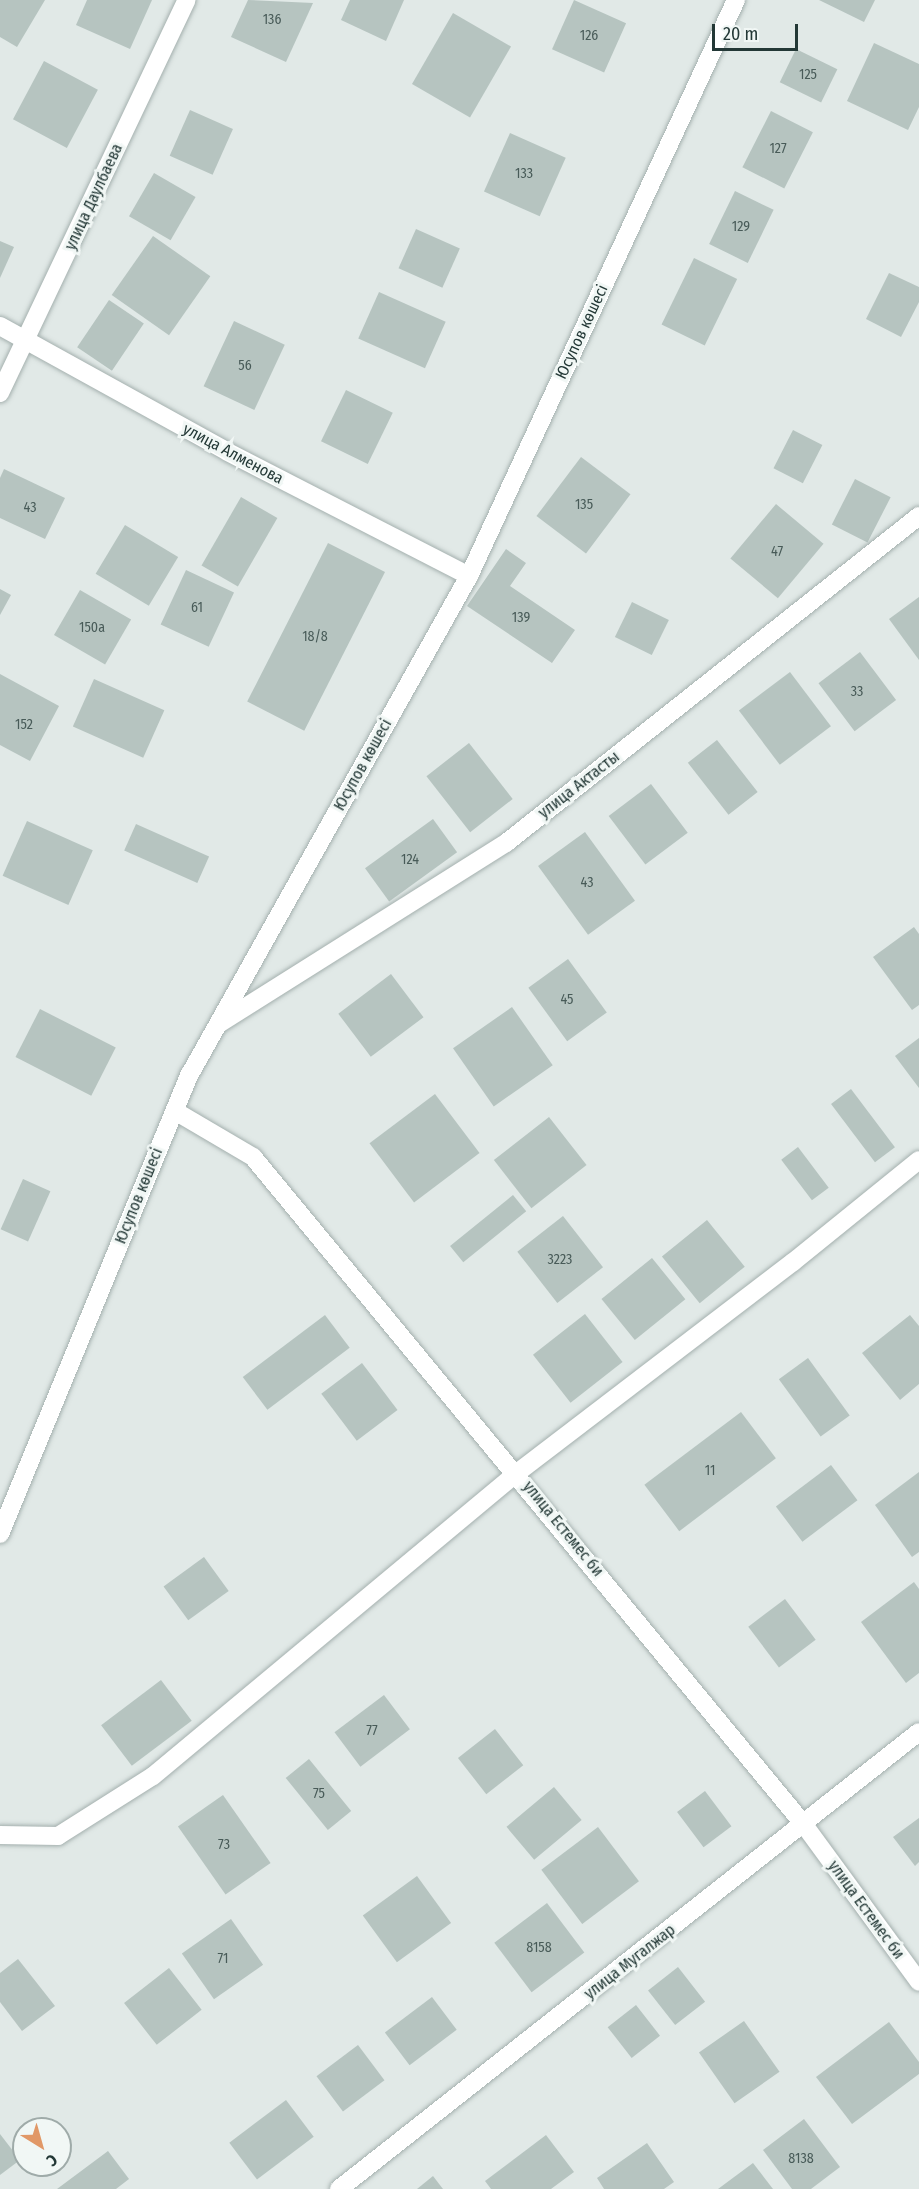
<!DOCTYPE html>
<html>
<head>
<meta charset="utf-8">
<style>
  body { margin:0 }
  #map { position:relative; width:919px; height:2189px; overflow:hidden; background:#e1e9e7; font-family:"Fira Sans Condensed",sans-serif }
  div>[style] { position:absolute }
  .building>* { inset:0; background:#b6c4c0; transform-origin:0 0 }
  .roads { filter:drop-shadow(0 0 2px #a4b0ae) drop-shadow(0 0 2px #a4b0ae) }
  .minor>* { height:18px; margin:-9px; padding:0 9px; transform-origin:9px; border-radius:9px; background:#fff }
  span { translate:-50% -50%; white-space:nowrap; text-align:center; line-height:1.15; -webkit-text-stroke:6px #f1f7f5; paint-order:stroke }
  .number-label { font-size:14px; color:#485b58 }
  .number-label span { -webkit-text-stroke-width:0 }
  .street-label { font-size:16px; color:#233836 }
  .north { position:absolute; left:12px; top:2117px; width:60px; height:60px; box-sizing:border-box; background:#f1f7f5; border:2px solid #9faba9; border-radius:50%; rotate:143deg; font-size:16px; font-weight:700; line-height:24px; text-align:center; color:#233836 }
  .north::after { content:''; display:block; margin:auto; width:21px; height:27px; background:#e19867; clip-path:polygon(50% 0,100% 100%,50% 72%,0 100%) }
  .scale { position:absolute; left:712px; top:24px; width:86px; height:27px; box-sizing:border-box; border:3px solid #233836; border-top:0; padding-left:8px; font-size:18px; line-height:21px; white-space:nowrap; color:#233836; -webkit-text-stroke:4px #f1f7f5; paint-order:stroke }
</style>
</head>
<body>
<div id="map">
  <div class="building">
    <i style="clip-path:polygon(0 0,45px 0,17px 47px,0 37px)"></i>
    <i style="clip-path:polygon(87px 0,152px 0,130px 49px,76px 25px)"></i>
    <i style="clip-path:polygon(248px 0,313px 3px,286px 62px,231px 37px)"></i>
    <i style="clip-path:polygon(350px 0,404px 0,386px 41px,341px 20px)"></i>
    <i style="left:574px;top:0;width:57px;height:54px;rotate:24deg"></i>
    <i style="clip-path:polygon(819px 0,875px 0,864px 22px)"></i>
    <i style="left:453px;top:13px;width:67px;height:82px;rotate:30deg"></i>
    <i style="clip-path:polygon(874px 43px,919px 64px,919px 107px,908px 130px,847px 101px)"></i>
    <i style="left:796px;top:49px;width:46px;height:37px;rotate:26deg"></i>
    <i style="left:44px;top:61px;width:61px;height:66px;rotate:28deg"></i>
    <i style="left:190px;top:110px;width:47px;height:50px;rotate:24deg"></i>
    <i style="left:771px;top:111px;width:47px;height:63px;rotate:27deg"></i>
    <i style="left:510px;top:133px;width:61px;height:64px;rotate:24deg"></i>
    <i style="left:154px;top:173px;width:48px;height:50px;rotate:30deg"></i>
    <i style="left:735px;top:191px;width:43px;height:59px;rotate:26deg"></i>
    <i style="left:416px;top:229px;width:48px;height:43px;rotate:24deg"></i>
    <i style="left:153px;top:236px;width:70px;height:72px;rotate:35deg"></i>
    <i style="clip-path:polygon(0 241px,14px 247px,0 278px)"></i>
    <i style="left:694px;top:258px;width:48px;height:74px;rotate:26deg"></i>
    <i style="clip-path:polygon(889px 273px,919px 287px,919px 302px,901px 337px,866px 319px)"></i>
    <i style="left:379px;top:292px;width:73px;height:51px;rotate:24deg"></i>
    <i style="left:109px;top:300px;width:42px;height:57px;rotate:34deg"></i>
    <i style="left:234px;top:321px;width:56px;height:72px;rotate:25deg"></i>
    <i style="left:346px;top:390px;width:52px;height:57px;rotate:26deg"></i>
    <i style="left:793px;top:430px;width:33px;height:43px;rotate:27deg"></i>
    <i style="left:581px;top:457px;width:62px;height:74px;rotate:37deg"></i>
    <i style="clip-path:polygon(4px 469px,65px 498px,45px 539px,0 518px,0 478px)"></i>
    <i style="left:855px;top:479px;width:40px;height:51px;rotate:27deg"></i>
    <i style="left:241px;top:497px;width:42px;height:79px;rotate:30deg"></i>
    <i style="left:776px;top:504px;width:62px;height:71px;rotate:40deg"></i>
    <i style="left:125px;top:525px;width:62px;height:57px;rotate:31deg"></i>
    <i style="left:328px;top:543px;width:64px;height:178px;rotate:27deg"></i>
    <i style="clip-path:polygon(506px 549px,526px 563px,510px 586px,575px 630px,552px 663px,467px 606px)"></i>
    <i style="left:186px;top:570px;width:53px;height:60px;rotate:25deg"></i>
    <i style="clip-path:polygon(0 589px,11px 595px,0 615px)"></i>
    <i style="left:80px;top:590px;width:59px;height:52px;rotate:30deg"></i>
    <i style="clip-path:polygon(919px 597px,919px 660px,889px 619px)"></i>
    <i style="left:632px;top:602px;width:41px;height:39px;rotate:26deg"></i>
    <i style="left:860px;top:652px;width:60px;height:52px;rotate:53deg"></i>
    <i style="left:790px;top:672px;width:68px;height:64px;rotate:53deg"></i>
    <i style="clip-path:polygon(0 674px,59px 706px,30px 761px,0 745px)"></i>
    <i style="left:94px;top:679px;width:77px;height:52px;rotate:24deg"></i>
    <i style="left:717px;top:740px;width:66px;height:37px;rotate:52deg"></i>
    <i style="left:469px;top:743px;width:71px;height:54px;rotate:52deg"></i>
    <i style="left:651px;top:784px;width:61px;height:53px;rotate:53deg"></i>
    <i style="left:433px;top:819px;width:41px;height:84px;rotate:54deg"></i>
    <i style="left:27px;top:821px;width:72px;height:60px;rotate:24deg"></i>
    <i style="left:136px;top:824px;width:80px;height:29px;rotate:24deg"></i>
    <i style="left:585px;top:832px;width:85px;height:58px;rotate:54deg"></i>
    <i style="clip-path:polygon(914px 927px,919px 934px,919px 1005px,912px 1010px,873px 957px)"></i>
    <i style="left:568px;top:959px;width:66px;height:49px;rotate:54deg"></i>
    <i style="left:391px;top:974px;width:54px;height:66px;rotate:53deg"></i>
    <i style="left:512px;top:1007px;width:71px;height:72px;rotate:55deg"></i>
    <i style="left:40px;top:1009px;width:85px;height:54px;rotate:27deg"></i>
    <i style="clip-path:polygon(919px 1038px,919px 1088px,895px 1056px)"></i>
    <i style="left:851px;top:1089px;width:73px;height:25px;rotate:53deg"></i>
    <i style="left:435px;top:1094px;width:74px;height:82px;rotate:53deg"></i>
    <i style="left:549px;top:1117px;width:61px;height:70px;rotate:52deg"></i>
    <i style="left:798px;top:1147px;width:51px;height:21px;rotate:53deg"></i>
    <i style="left:23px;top:1179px;width:30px;height:55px;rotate:24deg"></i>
    <i style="left:513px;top:1195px;width:21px;height:81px;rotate:51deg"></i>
    <i style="left:563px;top:1216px;width:65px;height:58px;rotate:52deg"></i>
    <i style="left:707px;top:1220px;width:60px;height:58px;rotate:51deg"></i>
    <i style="left:652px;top:1258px;width:53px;height:65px;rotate:51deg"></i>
    <i style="left:585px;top:1314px;width:61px;height:66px;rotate:52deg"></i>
    <i style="left:325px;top:1315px;width:41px;height:103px;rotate:53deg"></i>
    <i style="clip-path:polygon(910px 1315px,919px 1326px,919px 1384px,900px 1400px,862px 1353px)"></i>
    <i style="left:808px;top:1358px;width:71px;height:36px;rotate:54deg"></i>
    <i style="left:362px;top:1363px;width:59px;height:51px;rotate:53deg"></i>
    <i style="left:741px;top:1412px;width:58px;height:121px;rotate:53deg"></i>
    <i style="left:831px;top:1465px;width:44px;height:69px;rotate:53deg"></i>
    <i style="clip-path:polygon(919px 1472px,919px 1552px,912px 1557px,875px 1505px)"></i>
    <i style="left:204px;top:1557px;width:42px;height:50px;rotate:54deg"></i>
    <i style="clip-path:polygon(914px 1582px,919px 1589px,919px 1673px,906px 1683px,861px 1622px)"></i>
    <i style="left:785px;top:1599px;width:51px;height:46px;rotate:53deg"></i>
    <i style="left:161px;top:1680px;width:51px;height:75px;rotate:53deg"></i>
    <i style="left:384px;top:1695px;width:43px;height:62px;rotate:53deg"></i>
    <i style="left:495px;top:1729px;width:46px;height:47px;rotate:52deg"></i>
    <i style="left:309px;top:1759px;width:67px;height:30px;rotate:51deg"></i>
    <i style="left:554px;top:1787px;width:43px;height:62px;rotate:50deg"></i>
    <i style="left:705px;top:1791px;width:44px;height:35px;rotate:53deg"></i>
    <i style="left:223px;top:1795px;width:83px;height:55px;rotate:55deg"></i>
    <i style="clip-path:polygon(919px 1818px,919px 1862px,915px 1866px,893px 1837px)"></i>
    <i style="left:598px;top:1827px;width:68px;height:71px;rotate:53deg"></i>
    <i style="left:417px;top:1876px;width:58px;height:67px;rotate:54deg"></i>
    <i style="left:547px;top:1903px;width:62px;height:66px;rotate:53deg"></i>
    <i style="left:231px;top:1919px;width:56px;height:60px;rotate:55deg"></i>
    <i style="clip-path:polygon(18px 1959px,55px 2006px,22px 2031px,0 2002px,0 1973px)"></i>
    <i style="left:678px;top:1967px;width:44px;height:38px;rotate:52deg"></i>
    <i style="left:169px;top:1968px;width:53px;height:57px;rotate:52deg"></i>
    <i style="left:432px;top:1997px;width:41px;height:59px;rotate:53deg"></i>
    <i style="left:636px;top:2005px;width:39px;height:36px;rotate:52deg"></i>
    <i style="left:744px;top:2021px;width:62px;height:55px;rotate:55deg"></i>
    <i style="clip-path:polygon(889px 2022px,919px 2062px,919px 2074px,852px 2124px,816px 2077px)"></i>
    <i style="left:358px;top:2045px;width:44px;height:52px;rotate:53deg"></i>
    <i style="left:286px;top:2100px;width:46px;height:71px;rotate:53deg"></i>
    <i style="clip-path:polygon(804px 2119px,840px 2167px,811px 2189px,792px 2189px,763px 2150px)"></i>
    <i style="clip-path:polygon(0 2134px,20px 2160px,0 2175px)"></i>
    <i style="clip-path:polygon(546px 2135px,574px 2172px,551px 2189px,491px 2189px,485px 2181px)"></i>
    <i style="clip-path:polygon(647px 2143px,674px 2182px,664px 2189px,604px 2189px,597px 2178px)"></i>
    <i style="clip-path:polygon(108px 2151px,129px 2179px,116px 2189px,57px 2189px)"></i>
    <i style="clip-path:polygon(753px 2163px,773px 2189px,718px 2189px)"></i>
    <i style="clip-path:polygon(433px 2176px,443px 2189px,417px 2189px)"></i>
  </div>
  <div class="roads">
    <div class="minor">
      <i style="left:0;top:326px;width:260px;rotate:28.9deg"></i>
      <i style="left:228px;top:452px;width:271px;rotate:27.2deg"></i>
      <i style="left:0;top:393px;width:435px;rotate:-64.6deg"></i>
      <i style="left:220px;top:1023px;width:338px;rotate:-32.2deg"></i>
      <i style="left:506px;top:843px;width:527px;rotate:-38.37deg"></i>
      <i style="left:175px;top:1111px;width:91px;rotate:30.5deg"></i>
      <i style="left:253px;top:1157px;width:867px;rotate:50.47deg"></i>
      <i style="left:805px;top:1826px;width:193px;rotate:53.8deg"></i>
      <i style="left:0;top:1534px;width:498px;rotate:-67.6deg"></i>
      <i style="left:190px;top:1074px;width:571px;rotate:-60.74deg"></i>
      <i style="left:469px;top:576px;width:635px;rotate:-65.13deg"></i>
      <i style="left:0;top:1835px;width:58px;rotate:1deg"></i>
      <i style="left:58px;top:1836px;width:112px;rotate:-32.3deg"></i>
      <i style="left:153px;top:1776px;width:474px;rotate:-39.8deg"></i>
      <i style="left:517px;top:1473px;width:347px;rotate:-37.4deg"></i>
      <i style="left:793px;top:1262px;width:162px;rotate:-39deg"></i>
      <i style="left:339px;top:2189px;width:738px;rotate:-38.24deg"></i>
    </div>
  </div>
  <div class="number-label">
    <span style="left:272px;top:20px">136</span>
    <span style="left:589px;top:36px">126</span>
    <span style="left:808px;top:75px">125</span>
    <span style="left:778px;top:149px">127</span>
    <span style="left:524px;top:174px">133</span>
    <span style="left:741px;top:227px">129</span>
    <span style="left:245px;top:366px">56</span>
    <span style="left:584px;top:505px">135</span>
    <span style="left:30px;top:508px">43</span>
    <span style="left:777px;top:552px">47</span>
    <span style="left:197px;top:608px">61</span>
    <span style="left:521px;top:618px">139</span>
    <span style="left:92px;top:628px">150а</span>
    <span style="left:315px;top:637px">18/8</span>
    <span style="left:857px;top:692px">33</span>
    <span style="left:24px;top:725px">152</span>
    <span style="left:410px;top:860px">124</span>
    <span style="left:587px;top:883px">43</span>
    <span style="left:567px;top:1000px">45</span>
    <span style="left:560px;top:1260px">3223</span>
    <span style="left:710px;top:1471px">11</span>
    <span style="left:372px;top:1731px">77</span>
    <span style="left:319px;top:1794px">75</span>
    <span style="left:224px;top:1845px">73</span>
    <span style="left:539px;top:1948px">8158</span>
    <span style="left:223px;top:1959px">71</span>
    <span style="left:801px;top:2159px">8138</span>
  </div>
  <div class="street-label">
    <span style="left:94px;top:197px;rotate:-65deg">улица Даулбаева</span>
    <span style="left:582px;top:332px;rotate:-65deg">Юсупов көшесі</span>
    <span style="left:233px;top:454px;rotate:28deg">улица Алменова</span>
    <span style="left:363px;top:765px;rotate:-61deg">Юсупов көшесі</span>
    <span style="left:579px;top:785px;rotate:-38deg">улица Актасты</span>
    <span style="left:139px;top:1196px;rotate:-68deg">Юсупов көшесі</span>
    <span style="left:563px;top:1529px;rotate:51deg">улица Естемес би</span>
    <span style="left:866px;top:1910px;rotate:54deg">улица Естемес би</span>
    <span style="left:630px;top:1962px;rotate:-38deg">улица Мугалжар</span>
  </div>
  <div class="north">С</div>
  <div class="scale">20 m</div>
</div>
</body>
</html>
